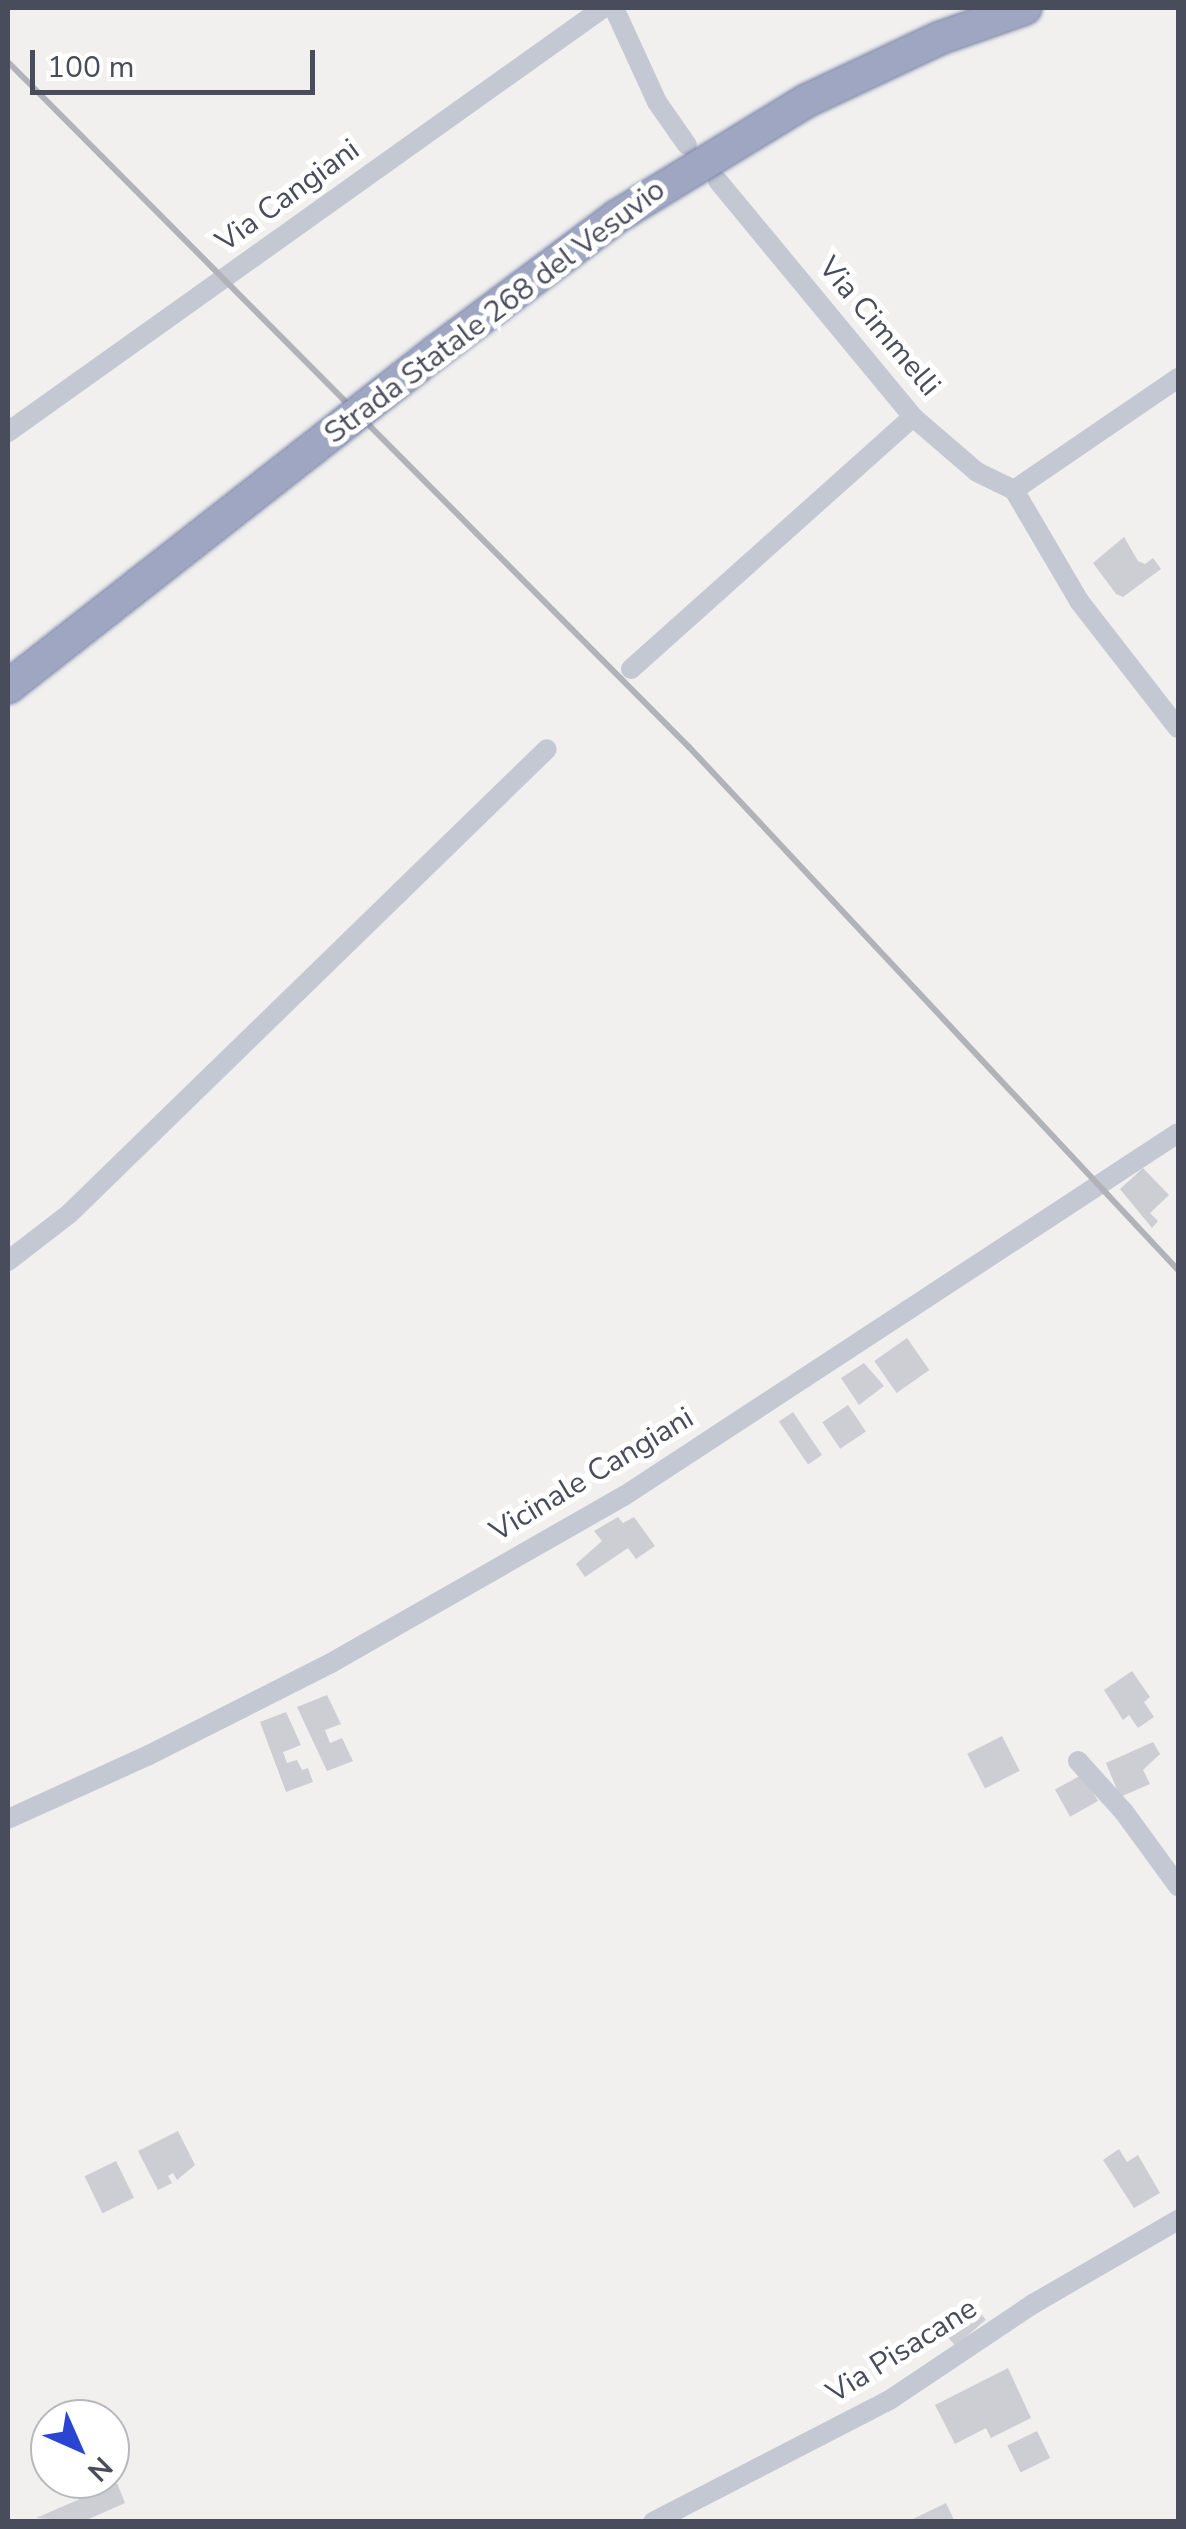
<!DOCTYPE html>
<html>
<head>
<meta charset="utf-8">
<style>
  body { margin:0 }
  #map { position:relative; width:1186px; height:2529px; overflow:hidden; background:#f1f0ef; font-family:"Nunito Sans",sans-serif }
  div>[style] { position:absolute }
  .building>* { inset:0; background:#cdcdd4; transform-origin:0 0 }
  .minor>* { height:20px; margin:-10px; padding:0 10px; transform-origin:10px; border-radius:10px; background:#c4c8d3 }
  .rail>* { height:6px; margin:-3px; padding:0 3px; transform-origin:3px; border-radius:3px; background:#b2b3b9 }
  .bridges { filter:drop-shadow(0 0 2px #7680a5) drop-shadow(0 0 2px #7680a5) }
  .trunk-bridge>* { height:32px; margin:-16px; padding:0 16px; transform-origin:16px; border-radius:16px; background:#9ea6c2 }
  span { translate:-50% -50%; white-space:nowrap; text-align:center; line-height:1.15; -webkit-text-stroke:10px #fff; paint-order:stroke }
  .street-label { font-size:30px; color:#494d5b }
  .frame { position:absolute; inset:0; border:10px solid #494d5b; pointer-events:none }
  .north { position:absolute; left:30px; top:2399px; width:100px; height:100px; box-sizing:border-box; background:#fff; border:2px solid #b6b8bd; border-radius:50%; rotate:135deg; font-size:28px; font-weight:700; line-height:40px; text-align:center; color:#494d5b }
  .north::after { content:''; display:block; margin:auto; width:35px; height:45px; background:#2945d2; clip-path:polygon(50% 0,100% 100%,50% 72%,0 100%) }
  .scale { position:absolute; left:30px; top:50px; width:285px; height:45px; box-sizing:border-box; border:5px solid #494d5b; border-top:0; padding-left:12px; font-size:30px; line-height:35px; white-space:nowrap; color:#494d5b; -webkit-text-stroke:8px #fff; paint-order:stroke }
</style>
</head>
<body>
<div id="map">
  <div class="building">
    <i style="clip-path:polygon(1124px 537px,1138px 561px,1145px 564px,1153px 558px,1161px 569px,1123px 597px,1116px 594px,1093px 563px)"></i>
    <i style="clip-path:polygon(1143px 1168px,1169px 1195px,1150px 1213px,1158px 1221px,1152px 1228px,1120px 1189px)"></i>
    <i style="left:907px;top:1338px;width:39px;height:40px;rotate:55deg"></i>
    <i style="clip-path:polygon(864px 1363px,884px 1386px,859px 1405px,841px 1378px)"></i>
    <i style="left:848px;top:1405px;width:32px;height:31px;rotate:56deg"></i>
    <i style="left:793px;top:1412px;width:52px;height:17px;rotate:56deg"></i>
    <i style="clip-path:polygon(618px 1517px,623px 1523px,634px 1517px,655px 1546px,636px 1559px,628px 1548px,585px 1577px,576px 1564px,602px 1541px,594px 1531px)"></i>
    <i style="clip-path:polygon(1132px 1671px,1150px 1697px,1144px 1702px,1154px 1717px,1138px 1728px,1129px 1715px,1123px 1720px,1104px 1690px)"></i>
    <i style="clip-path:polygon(327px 1695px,341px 1724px,325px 1730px,330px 1743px,342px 1738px,353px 1761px,327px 1771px,297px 1707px)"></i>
    <i style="clip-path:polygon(286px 1712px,301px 1745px,283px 1752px,287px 1763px,297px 1760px,302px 1770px,308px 1768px,313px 1782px,286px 1792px,260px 1722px)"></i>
    <i style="left:1002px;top:1736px;width:39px;height:39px;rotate:63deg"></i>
    <i style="clip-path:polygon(1153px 1742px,1160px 1754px,1143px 1770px,1150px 1784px,1120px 1797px,1106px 1763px)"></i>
    <i style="left:1083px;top:1774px;width:31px;height:32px;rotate:61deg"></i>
    <i style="clip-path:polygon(178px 2131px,195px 2165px,177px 2180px,173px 2173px,168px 2176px,172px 2183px,158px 2190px,138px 2151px)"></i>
    <i style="clip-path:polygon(1119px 2149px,1127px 2162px,1138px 2155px,1160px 2193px,1134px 2208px,1103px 2160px)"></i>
    <i style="left:116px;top:2161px;width:41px;height:35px;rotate:64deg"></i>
    <i style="left:972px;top:2304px;width:21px;height:40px;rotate:49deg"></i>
    <i style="clip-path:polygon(1008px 2368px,1031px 2418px,991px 2438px,986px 2428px,955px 2444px,935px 2405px)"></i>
    <i style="left:1037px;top:2431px;width:30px;height:33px;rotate:64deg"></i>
    <i style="clip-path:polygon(117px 2483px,125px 2503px,82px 2522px,36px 2518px)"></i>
    <i style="clip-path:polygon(946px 2503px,955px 2522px,907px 2522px)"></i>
  </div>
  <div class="minor">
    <i style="left:614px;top:8px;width:103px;rotate:65.4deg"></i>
    <i style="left:657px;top:102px;width:52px;rotate:55.1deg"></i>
    <i style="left:718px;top:181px;width:306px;rotate:50.4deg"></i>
    <i style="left:913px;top:417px;width:84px;rotate:40.7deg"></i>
    <i style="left:977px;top:472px;width:41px;rotate:25.9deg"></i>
    <i style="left:8px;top:432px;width:731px;rotate:-35.47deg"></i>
    <i style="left:1014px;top:490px;width:129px;rotate:59.6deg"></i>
    <i style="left:1079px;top:601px;width:161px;rotate:52.1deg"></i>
    <i style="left:1014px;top:490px;width:199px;rotate:-34.3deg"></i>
    <i style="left:631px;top:669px;width:378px;rotate:-41.8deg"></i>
    <i style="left:8px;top:1261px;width:78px;rotate:-37.7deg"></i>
    <i style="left:70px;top:1213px;width:665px;rotate:-44.21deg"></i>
    <i style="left:1078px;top:1761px;width:69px;rotate:48deg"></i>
    <i style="left:1124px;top:1812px;width:92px;rotate:53.9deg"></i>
    <i style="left:8px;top:1819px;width:155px;rotate:-24.4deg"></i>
    <i style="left:149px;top:1755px;width:204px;rotate:-26.8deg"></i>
    <i style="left:331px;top:1663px;width:337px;rotate:-29.7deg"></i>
    <i style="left:624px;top:1496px;width:662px;rotate:-33.23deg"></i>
    <i style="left:653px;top:2522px;width:268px;rotate:-27.3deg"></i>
    <i style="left:891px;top:2399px;width:171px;rotate:-33.8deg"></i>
    <i style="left:1033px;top:2304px;width:168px;rotate:-30.1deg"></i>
  </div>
  <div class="rail">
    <i style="left:8px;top:62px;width:966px;rotate:45.17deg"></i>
    <i style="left:689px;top:747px;width:716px;rotate:46.92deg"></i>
  </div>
  <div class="bridges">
    <div class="trunk-bridge">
      <i style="left:8px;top:687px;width:545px;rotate:-38.07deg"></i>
      <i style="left:437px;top:351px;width:224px;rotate:-36.8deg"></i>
      <i style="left:616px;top:217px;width:223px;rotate:-31.4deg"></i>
      <i style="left:806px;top:101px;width:148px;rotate:-25.2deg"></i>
      <i style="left:940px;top:38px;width:90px;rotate:-19.4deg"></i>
    </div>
  </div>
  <div class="street-label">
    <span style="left:288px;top:196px;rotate:-36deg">Via Cangiani</span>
    <span style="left:495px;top:312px;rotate:-37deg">Strada Statale 268 del Vesuvio</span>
    <span style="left:879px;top:327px;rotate:50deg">Via Cimmelli</span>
    <span style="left:592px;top:1475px;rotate:-31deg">Vicinale Cangiani</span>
    <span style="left:902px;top:2351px;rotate:-32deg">Via Pisacane</span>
  </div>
  <div class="frame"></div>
  <div class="north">N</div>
  <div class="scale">100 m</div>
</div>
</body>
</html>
